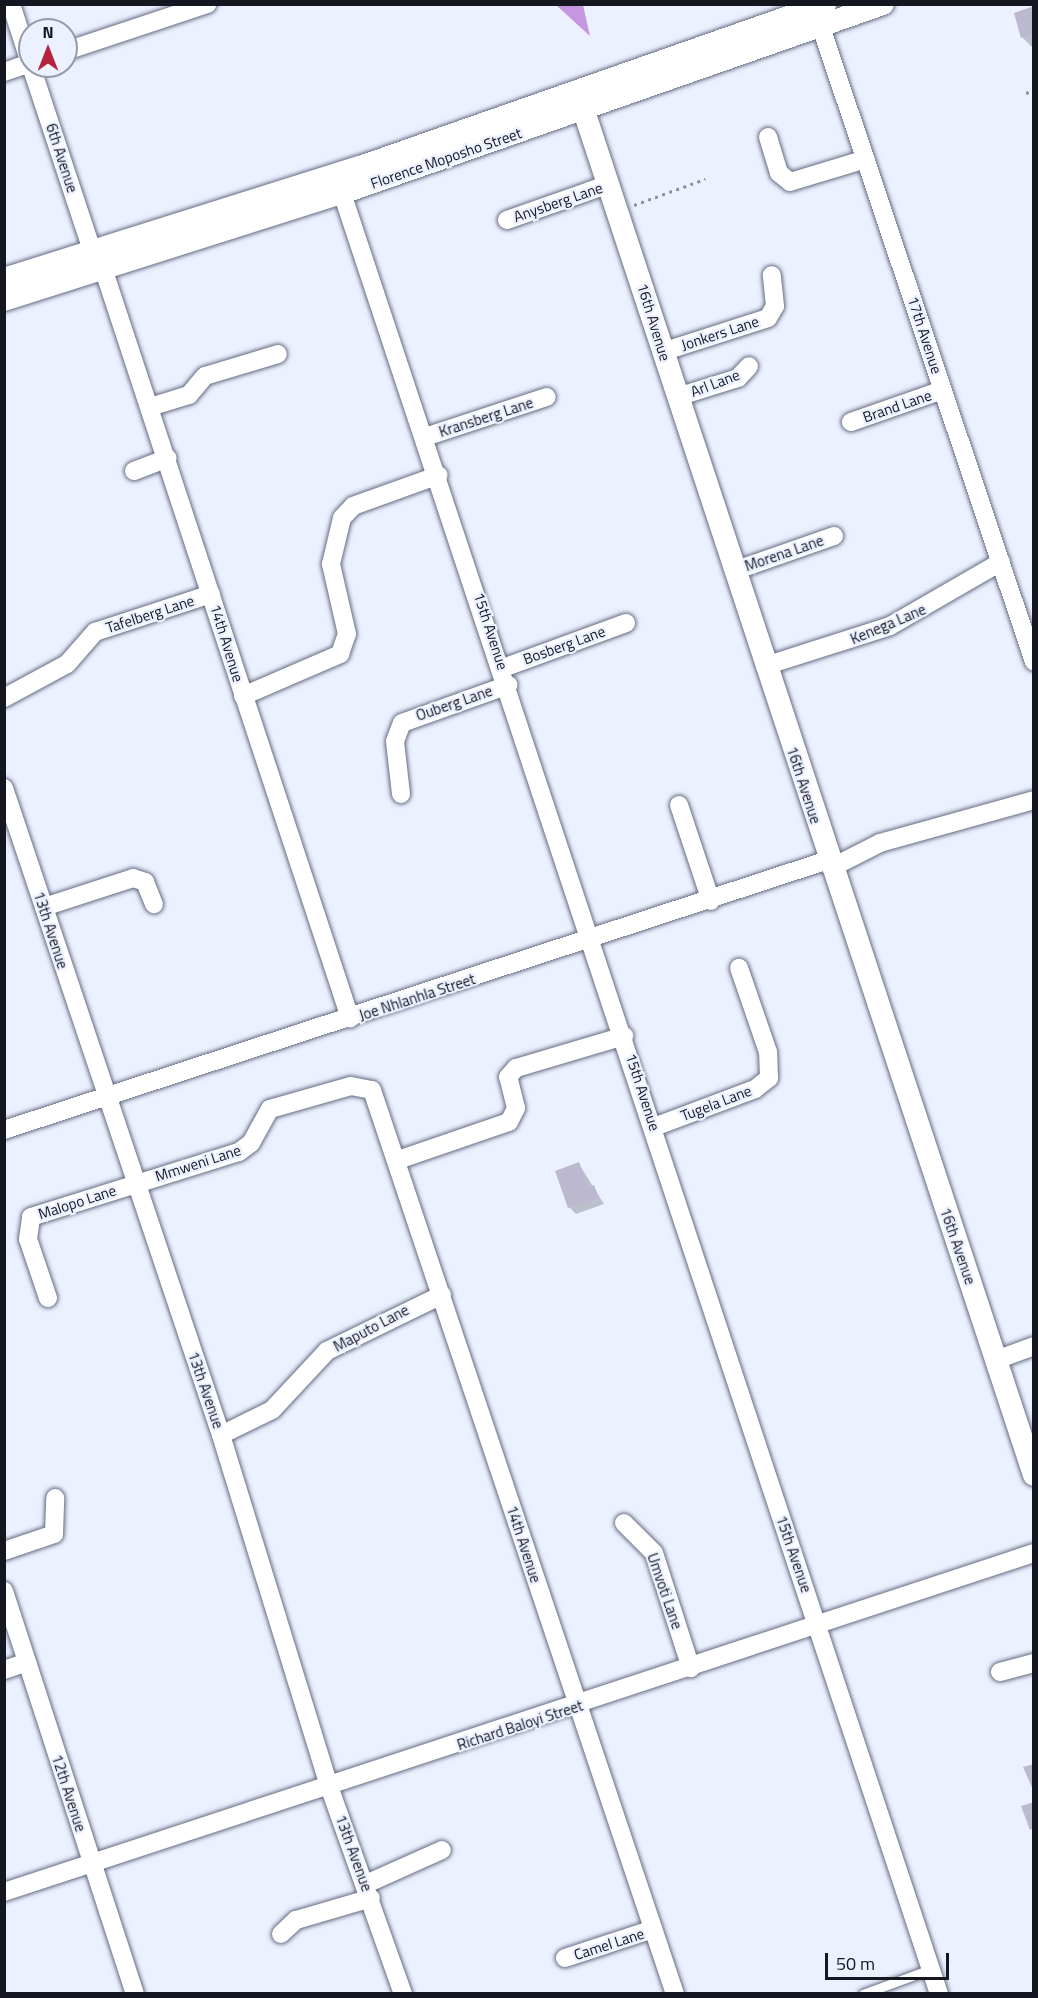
<!DOCTYPE html>
<html>
<head>
<meta charset="utf-8">
<style>
  body { margin:0 }
  #map { position:relative; width:1038px; height:1998px; overflow:hidden; background:#ecf1ff; font-family:"Titillium Web",sans-serif }
  div>[style] { position:absolute }
  .forest>* { inset:0; background:#c696e0 }
  .shadow>* { inset:0; background:#0003 }
  .building>* { inset:0; background:#bbb8cf }
  .path>* { height:3px; margin-top:-1.5px; transform-origin:0; background:repeating-linear-gradient(90deg,#8f929e 0 3px,transparent 0 7.5px) }
  .roads { filter:drop-shadow(0 0 2px #656c81) drop-shadow(0 0 2px #656c81) }
  .service>* { height:9px; margin:-4.5px; padding:0 4.5px; transform-origin:4.5px; border-radius:4.5px; background:#fff }
  .minor>* { height:18px; margin:-9px; padding:0 9px; transform-origin:9px; border-radius:9px; background:#fff }
  .tertiary>* { height:22px; margin:-11px; padding:0 11px; transform-origin:11px; border-radius:11px; background:#fff }
  span { translate:-50% -50%; white-space:nowrap; text-align:center; line-height:1.15; -webkit-text-stroke:4.5px #ecf1ff; paint-order:stroke }
  .street-label { font-size:15px; color:#151720 }
  .frame { position:absolute; inset:0; border:6px solid #151720; pointer-events:none }
  .north { position:absolute; left:18px; top:18px; width:60px; height:60px; box-sizing:border-box; background:#ecf1ff; border:2px solid #969aa6; border-radius:50%; rotate:0deg; font-size:16px; font-weight:700; line-height:24px; text-align:center; color:#151720 }
  .north::after { content:''; display:block; margin:auto; width:21px; height:27px; background:#b5233c; clip-path:polygon(50% 0,100% 100%,50% 72%,0 100%) }
  .scale { position:absolute; left:825px; top:1953px; width:124px; height:27px; box-sizing:border-box; border:3px solid #151720; border-top:0; padding-left:8px; font-size:18px; line-height:21px; white-space:nowrap; color:#151720; -webkit-text-stroke:4px #ecf1ff; paint-order:stroke }
</style>
</head>
<body>
<div id="map">
  <div class="forest">
    <i style="clip-path:polygon(556px 5px,583px 5px,590px 36px)"></i>
  </div>
  <div class="shadow">
    <i style="clip-path:polygon(1034px 8px,1034px 47px,1032px 47px,1022px 37px)"></i>
    <i style="clip-path:polygon(579px 1164px,604px 1204px,576px 1214px,569px 1207px)"></i>
  </div>
  <div class="building">
    <i style="clip-path:polygon(1034px 6px,1034px 34px,1021px 38px,1014px 13px)"></i>
    <i style="clip-path:polygon(579px 1162px,588px 1187px,594px 1185px,599px 1198px,568px 1208px,555px 1171px)"></i>
    <i style="clip-path:polygon(1034px 1764px,1034px 1792px,1023px 1767px)"></i>
    <i style="clip-path:polygon(1034px 1802px,1034px 1828px,1030px 1830px,1021px 1806px)"></i>
  </div>
  <div class="path">
    <i style="left:1026px;top:93px;width:9px;rotate:-21deg"></i>
    <i style="left:634px;top:205px;width:76px;rotate:-20.1deg"></i>
  </div>
  <div class="roads">
    <div class="service">
      <i style="left:863px;top:1994px;width:72px;rotate:-20.2deg"></i>
    </div>
    <div class="minor">
      <i style="left:11px;top:4px;width:62px;rotate:72.1deg"></i>
      <i style="left:817px;top:15px;width:682px;rotate:71.46deg"></i>
      <i style="left:66px;top:51px;width:149px;rotate:-18.4deg"></i>
      <i style="left:31px;top:66px;width:194px;rotate:71.7deg"></i>
      <i style="left:4px;top:72px;width:28px;rotate:-19deg"></i>
      <i style="left:768px;top:137px;width:38px;rotate:73deg"></i>
      <i style="left:779px;top:173px;width:14px;rotate:39deg"></i>
      <i style="left:790px;top:182px;width:79px;rotate:-16.8deg"></i>
      <i style="left:342px;top:193px;width:1897px;rotate:71.66deg"></i>
      <i style="left:507px;top:220px;width:108px;rotate:-19.4deg"></i>
      <i style="left:103px;top:268px;width:790px;rotate:71.77deg"></i>
      <i style="left:662px;top:352px;width:111px;rotate:-17.8deg"></i>
      <i style="left:768px;top:318px;width:14px;rotate:-60deg"></i>
      <i style="left:775px;top:306px;width:31px;rotate:-96deg"></i>
      <i style="left:677px;top:397px;width:64px;rotate:-17.3deg"></i>
      <i style="left:738px;top:378px;width:16px;rotate:-47deg"></i>
      <i style="left:150px;top:407px;width:41px;rotate:-17.1deg"></i>
      <i style="left:189px;top:395px;width:25px;rotate:-50deg"></i>
      <i style="left:205px;top:376px;width:76px;rotate:-16.8deg"></i>
      <i style="left:851px;top:422px;width:97px;rotate:-19.2deg"></i>
      <i style="left:425px;top:437px;width:128px;rotate:-18.2deg"></i>
      <i style="left:134px;top:471px;width:36px;rotate:-21deg"></i>
      <i style="left:734px;top:571px;width:106px;rotate:-19.3deg"></i>
      <i style="left:765px;top:666px;width:131px;rotate:-17.7deg"></i>
      <i style="left:890px;top:626px;width:128px;rotate:-30deg"></i>
      <i style="left:503px;top:668px;width:131px;rotate:-20.1deg"></i>
      <i style="left:243px;top:696px;width:106px;rotate:-23.4deg"></i>
      <i style="left:340px;top:654px;width:21px;rotate:-71deg"></i>
      <i style="left:347px;top:634px;width:72px;rotate:-102.9deg"></i>
      <i style="left:331px;top:564px;width:47px;rotate:-76.6deg"></i>
      <i style="left:342px;top:518px;width:16px;rotate:-47deg"></i>
      <i style="left:353px;top:506px;width:91px;rotate:-19.8deg"></i>
      <i style="left:4px;top:698px;width:72px;rotate:-28.4deg"></i>
      <i style="left:67px;top:664px;width:43px;rotate:-48.8deg"></i>
      <i style="left:95px;top:632px;width:122px;rotate:-18.1deg"></i>
      <i style="left:4px;top:788px;width:682px;rotate:71.46deg"></i>
      <i style="left:221px;top:1435px;width:370px;rotate:72.9deg"></i>
      <i style="left:330px;top:1789px;width:218px;rotate:70.4deg"></i>
      <i style="left:401px;top:794px;width:53px;rotate:-96.5deg"></i>
      <i style="left:395px;top:741px;width:19px;rotate:-69deg"></i>
      <i style="left:402px;top:723px;width:113px;rotate:-19.7deg"></i>
      <i style="left:679px;top:805px;width:101px;rotate:71.6deg"></i>
      <i style="left:831px;top:868px;width:55px;rotate:-27deg"></i>
      <i style="left:880px;top:843px;width:160px;rotate:-15.6deg"></i>
      <i style="left:44px;top:907px;width:94px;rotate:-18deg"></i>
      <i style="left:133px;top:878px;width:13px;rotate:18deg"></i>
      <i style="left:145px;top:882px;width:24px;rotate:68deg"></i>
      <i style="left:654px;top:1127px;width:108px;rotate:-20.6deg"></i>
      <i style="left:755px;top:1089px;width:18px;rotate:-38deg"></i>
      <i style="left:769px;top:1078px;width:26px;rotate:-92deg"></i>
      <i style="left:768px;top:1052px;width:89px;rotate:-109deg"></i>
      <i style="left:4px;top:1130px;width:867px;rotate:-18.14deg"></i>
      <i style="left:398px;top:1160px;width:117px;rotate:-18.9deg"></i>
      <i style="left:509px;top:1122px;width:16px;rotate:-63deg"></i>
      <i style="left:516px;top:1108px;width:32px;rotate:-104deg"></i>
      <i style="left:508px;top:1077px;width:12px;rotate:-48deg"></i>
      <i style="left:516px;top:1068px;width:113px;rotate:-16.5deg"></i>
      <i style="left:48px;top:1298px;width:62px;rotate:-108.7deg"></i>
      <i style="left:28px;top:1239px;width:22px;rotate:-82deg"></i>
      <i style="left:31px;top:1217px;width:218px;rotate:-17.4deg"></i>
      <i style="left:239px;top:1152px;width:15px;rotate:-37deg"></i>
      <i style="left:251px;top:1143px;width:39px;rotate:-61deg"></i>
      <i style="left:270px;top:1109px;width:84px;rotate:-15.9deg"></i>
      <i style="left:351px;top:1086px;width:21px;rotate:11deg"></i>
      <i style="left:372px;top:1090px;width:953px;rotate:71.47deg"></i>
      <i style="left:996px;top:1360px;width:40px;rotate:-20.2deg"></i>
      <i style="left:221px;top:1435px;width:57px;rotate:-26.1deg"></i>
      <i style="left:272px;top:1410px;width:81px;rotate:-47deg"></i>
      <i style="left:327px;top:1351px;width:128px;rotate:-26deg"></i>
      <i style="left:624px;top:1523px;width:42px;rotate:45deg"></i>
      <i style="left:654px;top:1553px;width:121px;rotate:72.2deg"></i>
      <i style="left:4px;top:1551px;width:53px;rotate:-18.8deg"></i>
      <i style="left:54px;top:1534px;width:36px;rotate:-88deg"></i>
      <i style="left:4px;top:1591px;width:424px;rotate:72deg"></i>
      <i style="left:4px;top:1670px;width:24px;rotate:-19deg"></i>
      <i style="left:1000px;top:1672px;width:35px;rotate:-15deg"></i>
      <i style="left:366px;top:1884px;width:83px;rotate:-24.1deg"></i>
      <i style="left:4px;top:1892px;width:1084px;rotate:-18.22deg"></i>
      <i style="left:281px;top:1934px;width:21px;rotate:-43deg"></i>
      <i style="left:296px;top:1920px;width:78px;rotate:-16.3deg"></i>
      <i style="left:565px;top:1958px;width:93px;rotate:-18.2deg"></i>
    </div>
    <div class="tertiary">
      <i style="left:578px;top:93px;width:1455px;rotate:71.74deg"></i>
      <i style="left:4px;top:279px;width:373px;rotate:-17.5deg"></i>
      <i style="left:360px;top:167px;width:493px;rotate:-19.3deg"></i>
      <i style="left:4px;top:300px;width:355px;rotate:-17.6deg"></i>
      <i style="left:342px;top:193px;width:573px;rotate:-19.26deg"></i>
    </div>
  </div>
  <div class="street-label">
    <span style="left:62px;top:158px;rotate:72deg">6th Avenue</span>
    <span style="left:446px;top:158px;rotate:-19deg">Florence Moposho Street</span>
    <span style="left:558px;top:202px;rotate:-19deg">Anysberg Lane</span>
    <span style="left:654px;top:322px;rotate:73deg">16th Avenue</span>
    <span style="left:720px;top:333px;rotate:-18deg">Jonkers Lane</span>
    <span style="left:925px;top:335px;rotate:72deg">17th Avenue</span>
    <span style="left:715px;top:383px;rotate:-21deg">Arl Lane</span>
    <span style="left:897px;top:406px;rotate:-19deg">Brand Lane</span>
    <span style="left:486px;top:417px;rotate:-18deg">Kransberg Lane</span>
    <span style="left:784px;top:553px;rotate:-19deg">Morena Lane</span>
    <span style="left:150px;top:614px;rotate:-18deg">Tafelberg Lane</span>
    <span style="left:888px;top:624px;rotate:-23deg">Kenega Lane</span>
    <span style="left:491px;top:631px;rotate:72deg">15th Avenue</span>
    <span style="left:227px;top:643px;rotate:73deg">14th Avenue</span>
    <span style="left:564px;top:645px;rotate:-20deg">Bosberg Lane</span>
    <span style="left:454px;top:703px;rotate:-19deg">Ouberg Lane</span>
    <span style="left:804px;top:785px;rotate:72deg">16th Avenue</span>
    <span style="left:51px;top:930px;rotate:72deg">13th Avenue</span>
    <span style="left:417px;top:997px;rotate:-18deg">Joe Nhlanhla Street</span>
    <span style="left:643px;top:1092px;rotate:72deg">15th Avenue</span>
    <span style="left:716px;top:1103px;rotate:-21deg">Tugela Lane</span>
    <span style="left:198px;top:1163px;rotate:-18deg">Mmweni Lane</span>
    <span style="left:77px;top:1202px;rotate:-18deg">Malopo Lane</span>
    <span style="left:958px;top:1246px;rotate:71deg">16th Avenue</span>
    <span style="left:371px;top:1328px;rotate:-28deg">Maputo Lane</span>
    <span style="left:206px;top:1390px;rotate:71deg">13th Avenue</span>
    <span style="left:524px;top:1544px;rotate:72deg">14th Avenue</span>
    <span style="left:794px;top:1554px;rotate:71deg">15th Avenue</span>
    <span style="left:665px;top:1591px;rotate:71deg">Umvoti Lane</span>
    <span style="left:520px;top:1725px;rotate:-18deg">Richard Baloyi Street</span>
    <span style="left:69px;top:1793px;rotate:72deg">12th Avenue</span>
    <span style="left:354px;top:1853px;rotate:70deg">13th Avenue</span>
    <span style="left:609px;top:1944px;rotate:-18deg">Camel Lane</span>
  </div>
  <div class="frame"></div>
  <div class="north">N</div>
  <div class="scale">50 m</div>
</div>
</body>
</html>
